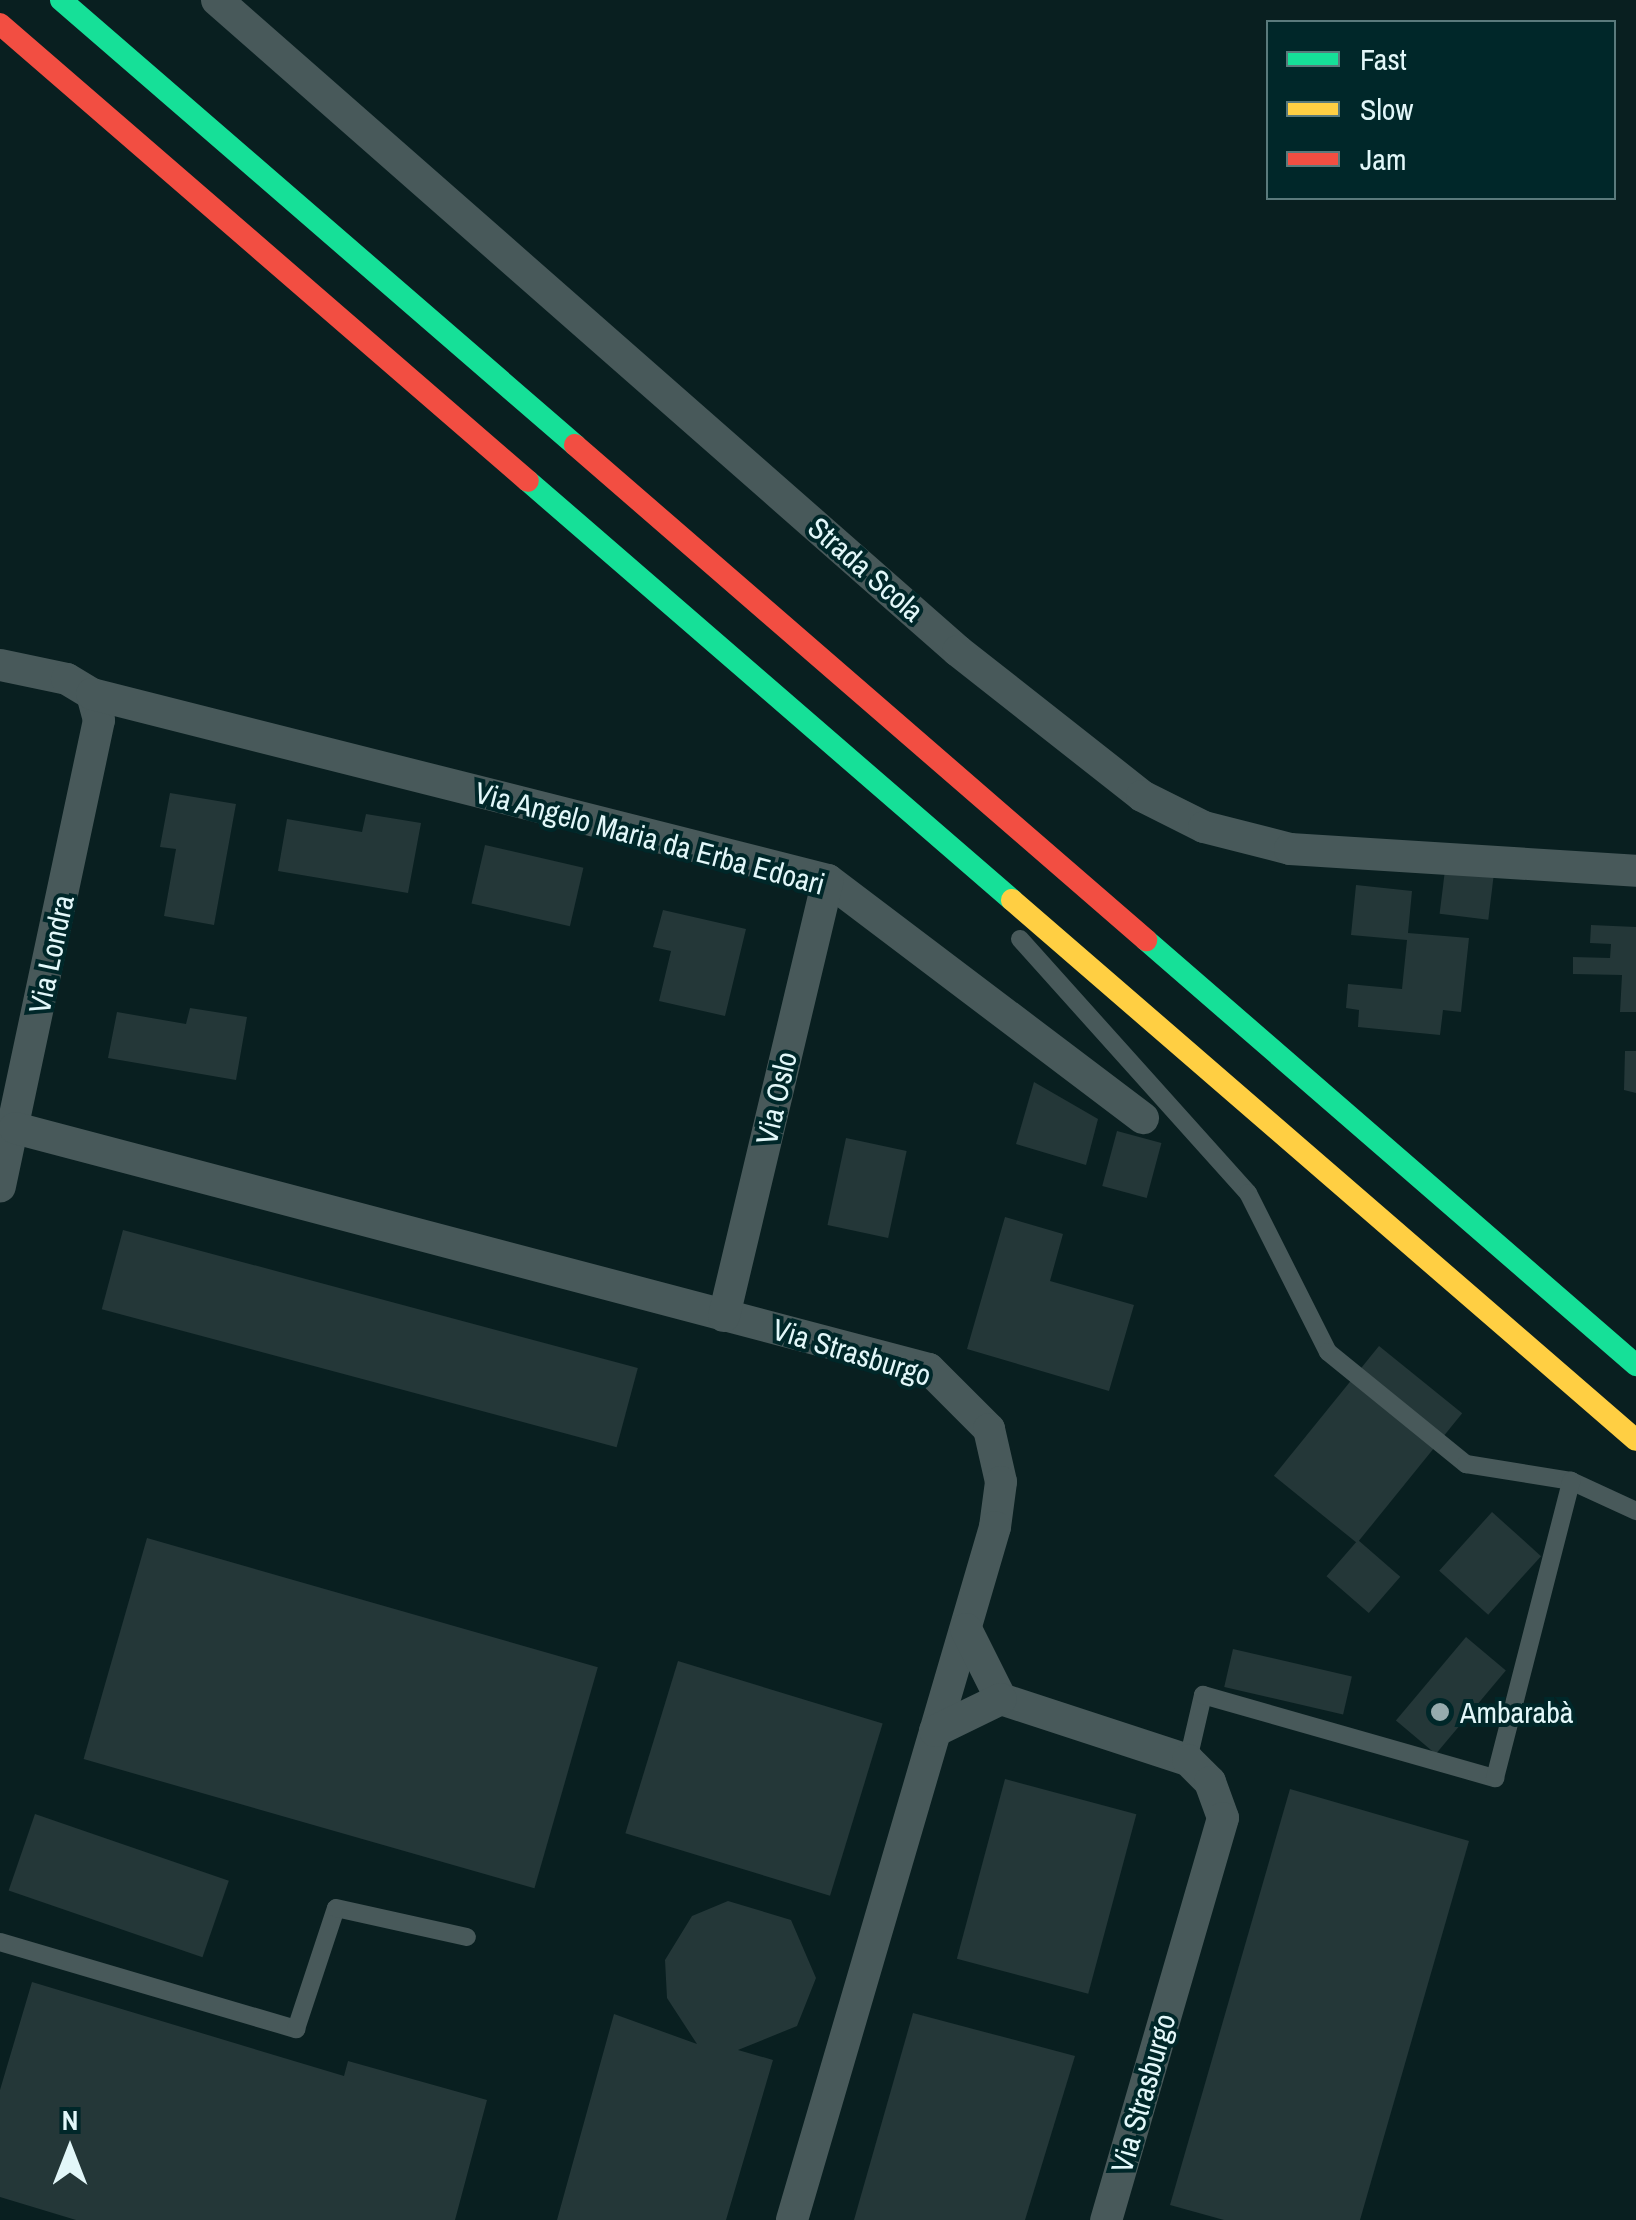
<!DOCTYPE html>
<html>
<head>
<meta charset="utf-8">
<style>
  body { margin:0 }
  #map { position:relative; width:1636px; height:2220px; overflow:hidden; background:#091f20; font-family:"Archivo Narrow",sans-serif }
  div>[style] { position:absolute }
  .building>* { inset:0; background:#243738; transform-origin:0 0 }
  .lane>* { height:18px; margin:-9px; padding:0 9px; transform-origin:9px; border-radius:9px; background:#48595a }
  .street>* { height:32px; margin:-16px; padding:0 16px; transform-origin:16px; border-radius:16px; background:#48595a }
  .fast>* { height:22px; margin:-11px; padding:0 11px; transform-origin:11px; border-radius:11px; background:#16e098 }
  .slow>* { height:22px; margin:-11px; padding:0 11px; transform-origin:11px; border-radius:11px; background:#ffcf43 }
  .jam>* { height:22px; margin:-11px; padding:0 11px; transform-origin:11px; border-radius:11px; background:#f24e42 }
  .dots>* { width:28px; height:28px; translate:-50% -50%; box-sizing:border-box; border:5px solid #002729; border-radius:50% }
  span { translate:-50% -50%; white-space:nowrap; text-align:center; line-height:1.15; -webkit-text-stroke:8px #002729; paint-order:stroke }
  .street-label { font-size:30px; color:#e2f7f9 }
  .poi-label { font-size:30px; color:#e2f7f9 }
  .left { translate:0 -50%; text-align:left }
  .legend { position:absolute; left:1266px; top:20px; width:350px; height:180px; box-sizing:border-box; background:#002729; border:2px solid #5a7a7c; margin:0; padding:12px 18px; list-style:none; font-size:30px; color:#e2f7f9 }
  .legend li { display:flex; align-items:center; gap:20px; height:50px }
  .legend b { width:50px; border:2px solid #5a7a7c }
  .north { position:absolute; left:20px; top:2100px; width:100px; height:100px; -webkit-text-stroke:8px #002729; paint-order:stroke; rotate:0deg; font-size:28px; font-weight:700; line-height:40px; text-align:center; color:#e2f7f9 }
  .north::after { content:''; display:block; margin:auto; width:35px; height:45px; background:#e2f7f9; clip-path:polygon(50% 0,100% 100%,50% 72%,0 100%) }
</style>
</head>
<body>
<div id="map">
  <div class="building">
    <i style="clip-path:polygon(170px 793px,236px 804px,214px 925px,164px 916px,176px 849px,160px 847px)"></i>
    <i style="clip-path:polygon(366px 814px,421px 823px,408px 893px,278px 871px,287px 819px,362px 832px)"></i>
    <i style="left:485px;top:845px;width:101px;height:60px;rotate:13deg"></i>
    <i style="left:1445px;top:870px;width:49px;height:44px;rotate:7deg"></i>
    <i style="clip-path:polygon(1356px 885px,1412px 891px,1408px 933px,1469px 938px,1461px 1012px,1443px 1010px,1440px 1035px,1358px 1027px,1359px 1010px,1346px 1008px,1348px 984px,1402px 989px,1407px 940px,1351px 935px)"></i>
    <i style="clip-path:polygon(663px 910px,746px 929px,725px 1016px,659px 1001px,671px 951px,653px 947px)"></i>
    <i style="clip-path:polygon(1591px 925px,1636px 927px,1636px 1012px,1620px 1012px,1622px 975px,1573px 974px,1573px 957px,1610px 958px,1611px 944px,1590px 943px)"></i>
    <i style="clip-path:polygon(190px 1008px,247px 1017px,236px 1080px,108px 1058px,117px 1012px,186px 1024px)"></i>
    <i style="clip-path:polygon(1625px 1051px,1636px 1051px,1636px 1093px,1624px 1090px)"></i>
    <i style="clip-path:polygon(1034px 1082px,1098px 1119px,1086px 1165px,1016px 1144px)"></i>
    <i style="left:1117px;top:1131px;width:46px;height:57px;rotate:15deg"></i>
    <i style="left:846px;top:1138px;width:62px;height:89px;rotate:12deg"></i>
    <i style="clip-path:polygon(1005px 1217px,1063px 1234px,1050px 1281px,1134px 1305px,1109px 1391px,967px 1349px)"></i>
    <i style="left:123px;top:1230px;width:533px;height:82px;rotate:15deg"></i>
    <i style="left:1379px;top:1346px;width:107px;height:167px;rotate:39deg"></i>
    <i style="left:1492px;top:1512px;width:66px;height:79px;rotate:42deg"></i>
    <i style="left:147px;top:1538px;width:469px;height:230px;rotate:16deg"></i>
    <i style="left:1358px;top:1540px;width:56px;height:48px;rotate:41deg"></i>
    <i style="left:1466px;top:1637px;width:52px;height:109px;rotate:40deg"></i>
    <i style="left:1233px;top:1649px;width:122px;height:39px;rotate:13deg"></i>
    <i style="left:678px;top:1661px;width:214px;height:180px;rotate:17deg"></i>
    <i style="left:1005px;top:1779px;width:136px;height:186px;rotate:15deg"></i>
    <i style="clip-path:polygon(1290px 1789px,1469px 1841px,1360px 2220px,1224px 2220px,1170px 2205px)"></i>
    <i style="left:35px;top:1814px;width:205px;height:81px;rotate:19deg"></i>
    <i style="clip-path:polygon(728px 1901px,791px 1920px,816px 1978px,797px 2026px,738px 2050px,773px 2060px,726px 2220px,557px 2220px,614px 2014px,697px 2044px,667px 1998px,665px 1960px,692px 1916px)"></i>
    <i style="clip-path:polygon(32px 1982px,344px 2076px,348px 2061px,487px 2100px,455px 2220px,76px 2220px,0 2197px,0 2090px)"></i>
    <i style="clip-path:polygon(913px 2013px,1075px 2056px,1025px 2220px,854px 2220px)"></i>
  </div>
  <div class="lane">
    <i style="left:1020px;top:939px;width:341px;rotate:48.1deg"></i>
    <i style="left:1248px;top:1193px;width:178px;rotate:63.3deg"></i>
    <i style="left:1328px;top:1352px;width:178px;rotate:39.1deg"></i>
    <i style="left:1466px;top:1464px;width:106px;rotate:9.2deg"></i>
    <i style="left:1571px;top:1481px;width:72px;rotate:24.8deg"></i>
    <i style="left:1188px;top:1760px;width:67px;rotate:-77deg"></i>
    <i style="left:1203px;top:1695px;width:304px;rotate:15.9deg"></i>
    <i style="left:1495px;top:1778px;width:307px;rotate:-75.6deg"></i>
    <i style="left:0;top:1942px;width:309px;rotate:16.4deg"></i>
    <i style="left:296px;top:2029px;width:127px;rotate:-71.7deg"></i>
    <i style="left:336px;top:1908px;width:134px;rotate:12.5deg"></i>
  </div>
  <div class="street">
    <i style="left:217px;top:0;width:986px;rotate:41.3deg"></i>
    <i style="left:958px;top:651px;width:234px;rotate:38.2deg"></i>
    <i style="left:1142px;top:796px;width:69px;rotate:26.6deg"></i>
    <i style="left:1204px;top:827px;width:89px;rotate:14.3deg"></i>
    <i style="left:1290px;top:849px;width:347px;rotate:3.6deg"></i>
    <i style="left:0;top:665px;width:68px;rotate:11.8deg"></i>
    <i style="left:67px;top:679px;width:29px;rotate:31deg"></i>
    <i style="left:92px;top:694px;width:27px;rotate:75deg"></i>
    <i style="left:99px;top:720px;width:477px;rotate:102deg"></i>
    <i style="left:92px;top:694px;width:759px;rotate:14.18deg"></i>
    <i style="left:828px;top:880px;width:395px;rotate:37.1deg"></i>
    <i style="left:15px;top:1128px;width:945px;rotate:14.77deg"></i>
    <i style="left:929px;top:1369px;width:85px;rotate:45deg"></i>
    <i style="left:989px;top:1429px;width:54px;rotate:77.2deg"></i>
    <i style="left:1001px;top:1482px;width:45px;rotate:97.6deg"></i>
    <i style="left:995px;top:1527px;width:722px;rotate:106.33deg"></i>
    <i style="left:724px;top:1316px;width:448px;rotate:-76.6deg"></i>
    <i style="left:966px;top:1629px;width:78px;rotate:63.4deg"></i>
    <i style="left:1001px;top:1699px;width:197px;rotate:18.1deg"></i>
    <i style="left:1188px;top:1760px;width:31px;rotate:45deg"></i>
    <i style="left:1210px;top:1782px;width:38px;rotate:70deg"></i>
    <i style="left:1223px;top:1818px;width:419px;rotate:106.2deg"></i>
    <i style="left:935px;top:1731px;width:73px;rotate:-25.9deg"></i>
  </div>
  <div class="fast">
    <i style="left:61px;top:0;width:680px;rotate:40.88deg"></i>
    <i style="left:528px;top:481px;width:640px;rotate:40.88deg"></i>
    <i style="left:1146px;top:940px;width:649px;rotate:40.94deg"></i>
  </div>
  <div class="slow">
    <i style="left:1012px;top:900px;width:825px;rotate:40.87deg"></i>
  </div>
  <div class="jam">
    <i style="left:0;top:24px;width:698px;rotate:40.88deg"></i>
    <i style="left:575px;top:445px;width:756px;rotate:40.92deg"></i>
  </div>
  <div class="dots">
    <i style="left:1440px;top:1712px;background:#96abad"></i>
  </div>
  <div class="street-label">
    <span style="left:866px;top:569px;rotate:41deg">Strada Scola</span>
    <span style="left:650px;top:838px;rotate:15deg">Via Angelo Maria da Erba Edoari</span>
    <span style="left:51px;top:954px;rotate:-78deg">Via Londra</span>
    <span style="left:776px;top:1098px;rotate:-77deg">Via Oslo</span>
    <span style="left:852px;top:1352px;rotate:17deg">Via Strasburgo</span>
    <span style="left:1143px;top:2093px;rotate:-74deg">Via Strasburgo</span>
  </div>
  <div class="poi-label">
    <span class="left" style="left:1460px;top:1712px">Ambarabà</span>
  </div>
  <ul class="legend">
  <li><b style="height:12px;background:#16e098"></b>Fast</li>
  <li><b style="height:12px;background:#ffcf43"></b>Slow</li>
  <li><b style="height:12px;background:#f24e42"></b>Jam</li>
  </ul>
  <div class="north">N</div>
</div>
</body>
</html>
